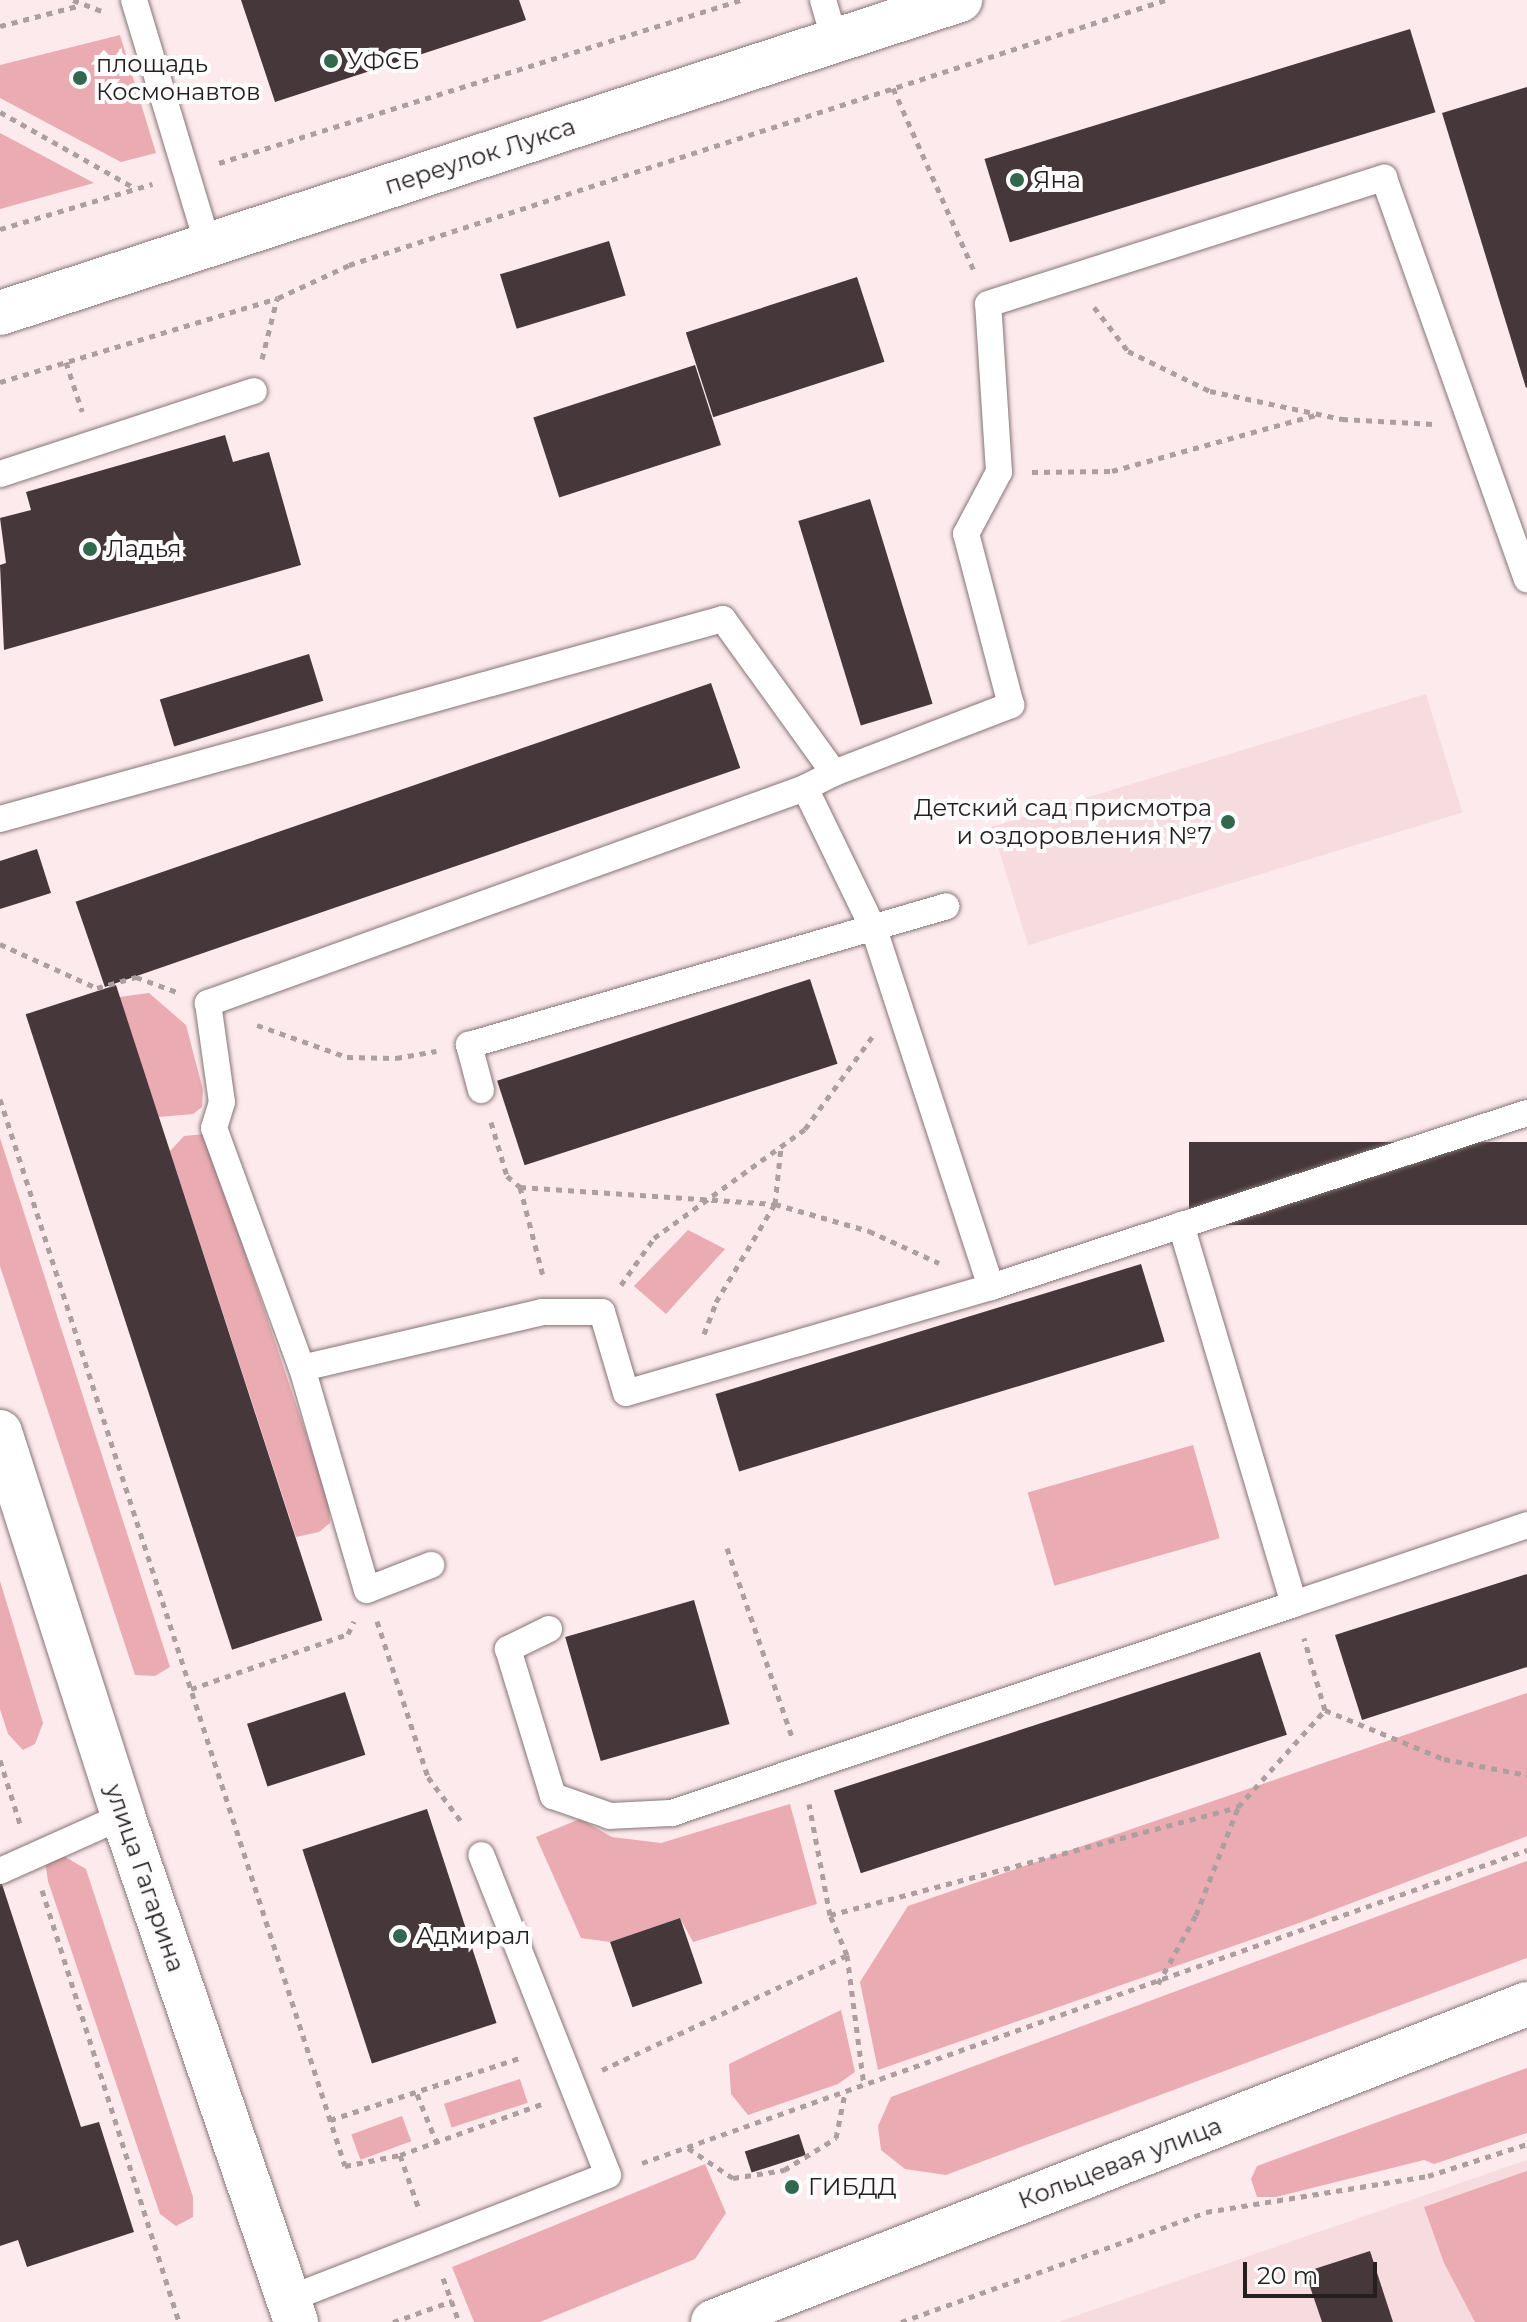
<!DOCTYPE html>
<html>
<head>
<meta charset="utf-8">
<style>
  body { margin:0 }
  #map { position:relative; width:1527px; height:2322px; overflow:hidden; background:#fdeaec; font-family:Montserrat,sans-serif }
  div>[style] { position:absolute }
  .built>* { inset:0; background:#f7dcdf; transform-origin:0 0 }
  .green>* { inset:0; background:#eaabb2; transform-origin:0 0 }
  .building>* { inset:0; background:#46383a; transform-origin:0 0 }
  .path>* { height:5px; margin-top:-2.5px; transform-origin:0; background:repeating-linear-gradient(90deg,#ad9ea0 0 6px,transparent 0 12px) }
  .roads { filter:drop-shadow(0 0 2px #857577) drop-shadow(0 0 2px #857577) }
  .lane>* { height:26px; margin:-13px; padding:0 13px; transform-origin:13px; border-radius:13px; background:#fff }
  .street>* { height:44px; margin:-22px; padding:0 22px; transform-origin:22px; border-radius:22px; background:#fff }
  .secondary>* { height:44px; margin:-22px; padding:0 22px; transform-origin:22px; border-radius:22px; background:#fff }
  .dots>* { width:22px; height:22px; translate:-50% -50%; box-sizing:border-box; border:4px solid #fdfdfd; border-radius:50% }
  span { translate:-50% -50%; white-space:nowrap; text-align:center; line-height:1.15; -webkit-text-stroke:8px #fdfdfd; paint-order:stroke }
  .poi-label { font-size:24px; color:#261f20 }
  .left { translate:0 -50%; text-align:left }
  .right { translate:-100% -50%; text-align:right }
  .street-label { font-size:24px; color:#261f20 }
  .scale { position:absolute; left:1243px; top:2262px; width:134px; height:36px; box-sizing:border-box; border:4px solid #261f20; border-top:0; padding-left:10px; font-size:24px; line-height:28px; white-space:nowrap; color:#261f20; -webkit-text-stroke:6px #fdfdfd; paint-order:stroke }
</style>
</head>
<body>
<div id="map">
  <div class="built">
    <i style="left:1426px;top:694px;width:124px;height:454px;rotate:73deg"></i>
    <i style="clip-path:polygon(1527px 2160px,1527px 2322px,1058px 2322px)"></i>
  </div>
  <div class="green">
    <i style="clip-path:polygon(120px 35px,156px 153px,121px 162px,0 98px,0 65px)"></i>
    <i style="clip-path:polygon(0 133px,94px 183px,0 209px)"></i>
    <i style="clip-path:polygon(149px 993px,186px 1025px,203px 1090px,202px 1107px,193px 1114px,159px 1117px,119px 997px)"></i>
    <i style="clip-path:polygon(205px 1134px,328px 1499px,330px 1523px,319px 1532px,296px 1537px,170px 1151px,184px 1136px)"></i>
    <i style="clip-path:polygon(0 1138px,170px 1667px,155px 1676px,135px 1675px,0 1266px)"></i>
    <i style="clip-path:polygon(688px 1230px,725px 1249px,666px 1314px,634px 1286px)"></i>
    <i style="left:1193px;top:1445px;width:97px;height:172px;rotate:74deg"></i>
    <i style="clip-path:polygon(0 1581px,43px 1723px,35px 1744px,23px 1750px,8px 1734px,0 1709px)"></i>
    <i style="clip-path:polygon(1527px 1693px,1527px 1836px,1299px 1923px,878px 2070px,860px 1982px,908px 1906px)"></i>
    <i style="clip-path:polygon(790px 1804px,817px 1904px,693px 1942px,680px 1918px,610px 1942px,581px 1938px,536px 1837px,580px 1819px,612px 1837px,661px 1843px)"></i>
    <i style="clip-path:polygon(60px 1854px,86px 1869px,193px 2197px,193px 2217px,176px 2226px,160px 2214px,48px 1881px,45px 1861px)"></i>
    <i style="clip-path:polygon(1527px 1861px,1527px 1958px,946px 2175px,905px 2169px,881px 2150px,878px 2126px,891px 2097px)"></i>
    <i style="clip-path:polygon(841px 2010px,855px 2072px,838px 2084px,748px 2115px,731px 2094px,729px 2064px)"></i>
    <i style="clip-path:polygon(1527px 2068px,1527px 2133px,1434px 2164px,1424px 2160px,1276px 2197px,1257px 2197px,1251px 2179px,1257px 2166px)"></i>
    <i style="left:520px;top:2079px;width:25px;height:80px;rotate:72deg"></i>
    <i style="left:402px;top:2116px;width:27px;height:54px;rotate:70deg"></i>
    <i style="clip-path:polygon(705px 2164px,726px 2213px,695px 2259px,540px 2322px,474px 2322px,452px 2267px)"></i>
    <i style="clip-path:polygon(1527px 2171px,1527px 2322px,1475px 2322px,1444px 2263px,1424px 2207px)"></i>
  </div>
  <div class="building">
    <i style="clip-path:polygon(241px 0,519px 0,526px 20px,275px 102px)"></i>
    <i style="left:1410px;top:29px;width:87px;height:445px;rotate:73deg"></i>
    <i style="clip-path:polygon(1527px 87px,1527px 387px,1526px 388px,1442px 113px)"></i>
    <i style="left:609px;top:241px;width:57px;height:114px;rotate:73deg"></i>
    <i style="left:857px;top:277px;width:89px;height:180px;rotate:72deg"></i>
    <i style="left:695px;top:365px;width:84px;height:170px;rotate:72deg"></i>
    <i style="clip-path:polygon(225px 435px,233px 462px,269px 452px,301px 565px,4px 650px,0 565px,6px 563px,0 518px,31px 510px,26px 492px)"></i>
    <i style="left:870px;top:499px;width:214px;height:75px;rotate:73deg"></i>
    <i style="left:309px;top:654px;width:49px;height:156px;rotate:73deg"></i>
    <i style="left:711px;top:683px;width:90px;height:672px;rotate:71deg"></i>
    <i style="clip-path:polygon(37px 849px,51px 893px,0 909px,0 861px)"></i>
    <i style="left:810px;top:979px;width:89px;height:329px;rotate:72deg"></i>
    <i style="left:116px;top:985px;width:668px;height:95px;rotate:72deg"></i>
    <i style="left:1527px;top:1142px;width:83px;height:338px;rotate:90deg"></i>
    <i style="left:1141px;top:1264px;width:81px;height:445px;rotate:73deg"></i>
    <i style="clip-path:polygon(1527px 1574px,1527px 1667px,1362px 1720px,1335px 1635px)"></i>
    <i style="left:694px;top:1600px;width:129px;height:134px;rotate:74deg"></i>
    <i style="left:1260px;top:1652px;width:87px;height:448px;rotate:72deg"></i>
    <i style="left:345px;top:1692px;width:66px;height:103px;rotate:72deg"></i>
    <i style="left:427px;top:1809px;width:225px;height:131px;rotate:72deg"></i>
    <i style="clip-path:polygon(0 1878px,81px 2127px,99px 2122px,134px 2232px,27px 2267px,18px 2240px,0 2246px)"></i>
    <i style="left:680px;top:1918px;width:69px;height:74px;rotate:71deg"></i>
    <i style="left:799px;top:2134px;width:22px;height:57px;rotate:72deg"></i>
    <i style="clip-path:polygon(1370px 2251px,1393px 2322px,1322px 2322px,1305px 2272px)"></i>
  </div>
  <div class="path">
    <i style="left:73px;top:0;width:31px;rotate:21deg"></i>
    <i style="left:0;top:26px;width:84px;rotate:-14.5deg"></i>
    <i style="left:893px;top:88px;width:202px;rotate:66.1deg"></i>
    <i style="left:0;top:112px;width:155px;rotate:29.4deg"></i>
    <i style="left:219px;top:163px;width:547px;rotate:-17.34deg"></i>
    <i style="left:0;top:229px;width:159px;rotate:-16.5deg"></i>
    <i style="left:1094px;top:307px;width:56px;rotate:52.3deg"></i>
    <i style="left:1128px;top:351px;width:91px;rotate:26deg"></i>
    <i style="left:1210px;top:391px;width:135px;rotate:12deg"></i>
    <i style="left:1342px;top:419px;width:92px;rotate:3.1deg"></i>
    <i style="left:262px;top:359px;width:62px;rotate:-76deg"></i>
    <i style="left:66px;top:362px;width:52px;rotate:71.9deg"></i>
    <i style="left:0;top:382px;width:290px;rotate:-16.8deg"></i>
    <i style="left:278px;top:298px;width:78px;rotate:-24.9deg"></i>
    <i style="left:349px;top:265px;width:858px;rotate:-17.99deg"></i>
    <i style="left:1032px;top:472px;width:80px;rotate:-0.7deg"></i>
    <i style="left:1112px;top:471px;width:211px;rotate:-15.4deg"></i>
    <i style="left:0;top:944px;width:107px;rotate:24.4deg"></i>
    <i style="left:97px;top:988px;width:41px;rotate:-15.8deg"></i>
    <i style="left:136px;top:977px;width:44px;rotate:20.1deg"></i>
    <i style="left:257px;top:1025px;width:96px;rotate:19.6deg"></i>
    <i style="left:347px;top:1057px;width:49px;rotate:1.2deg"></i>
    <i style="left:396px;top:1058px;width:41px;rotate:-9.9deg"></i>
    <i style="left:0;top:1099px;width:1121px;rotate:72.08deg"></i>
    <i style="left:345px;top:2166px;width:56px;rotate:-11.3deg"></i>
    <i style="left:400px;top:2155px;width:60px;rotate:70.7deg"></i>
    <i style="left:491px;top:1122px;width:56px;rotate:73.5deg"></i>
    <i style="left:507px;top:1176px;width:17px;rotate:40deg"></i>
    <i style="left:520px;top:1187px;width:92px;rotate:75.5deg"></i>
    <i style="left:520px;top:1187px;width:256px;rotate:3.8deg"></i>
    <i style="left:775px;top:1204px;width:98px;rotate:16deg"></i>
    <i style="left:869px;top:1231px;width:77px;rotate:24.6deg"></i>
    <i style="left:621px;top:1285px;width:57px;rotate:-54.9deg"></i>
    <i style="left:654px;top:1238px;width:186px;rotate:-35.8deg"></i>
    <i style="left:805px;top:1129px;width:114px;rotate:-53.9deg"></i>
    <i style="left:704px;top:1334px;width:34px;rotate:-69deg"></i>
    <i style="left:716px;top:1302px;width:114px;rotate:-59deg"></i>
    <i style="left:775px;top:1204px;width:57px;rotate:-84deg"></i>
    <i style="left:727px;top:1548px;width:200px;rotate:71deg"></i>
    <i style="left:377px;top:1621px;width:164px;rotate:71.9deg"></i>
    <i style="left:428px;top:1777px;width:59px;rotate:53.3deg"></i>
    <i style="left:191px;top:1689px;width:166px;rotate:-19.3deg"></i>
    <i style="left:348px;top:1634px;width:14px;rotate:-65deg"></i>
    <i style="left:1325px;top:1710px;width:129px;rotate:22.4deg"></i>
    <i style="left:1444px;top:1759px;width:85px;rotate:10.9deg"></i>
    <i style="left:0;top:1760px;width:67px;rotate:72.6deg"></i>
    <i style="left:42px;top:1890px;width:453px;rotate:72.4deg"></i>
    <i style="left:830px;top:1915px;width:422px;rotate:-14.8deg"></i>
    <i style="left:1238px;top:1807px;width:130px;rotate:-48.1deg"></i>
    <i style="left:1325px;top:1710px;width:75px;rotate:-106.3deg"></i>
    <i style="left:847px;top:1955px;width:132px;rotate:82.6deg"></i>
    <i style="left:1158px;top:1984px;width:79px;rotate:-61.2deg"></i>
    <i style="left:1196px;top:1915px;width:115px;rotate:-68.6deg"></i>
    <i style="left:602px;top:2070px;width:271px;rotate:-25.1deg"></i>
    <i style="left:847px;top:1955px;width:43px;rotate:-113deg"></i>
    <i style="left:830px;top:1915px;width:113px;rotate:-100.7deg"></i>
    <i style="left:417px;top:2094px;width:51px;rotate:68deg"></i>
    <i style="left:330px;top:2120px;width:203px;rotate:-18.1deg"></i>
    <i style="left:688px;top:2148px;width:54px;rotate:33.7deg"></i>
    <i style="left:733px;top:2178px;width:52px;rotate:-8.9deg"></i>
    <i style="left:784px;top:2170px;width:61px;rotate:-31.6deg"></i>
    <i style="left:836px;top:2138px;width:46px;rotate:-78.7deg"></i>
    <i style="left:400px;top:2155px;width:151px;rotate:-19.8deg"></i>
    <i style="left:642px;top:2163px;width:939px;rotate:-19.48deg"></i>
    <i style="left:443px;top:2278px;width:47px;rotate:70deg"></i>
    <i style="left:393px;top:2322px;width:63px;rotate:-19.6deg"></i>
    <i style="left:901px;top:2322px;width:324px;rotate:-19.8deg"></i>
    <i style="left:1206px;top:2212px;width:225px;rotate:-9.2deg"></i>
    <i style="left:1428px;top:2176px;width:104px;rotate:-17.9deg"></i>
  </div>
  <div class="roads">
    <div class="lane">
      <i style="left:134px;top:0;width:256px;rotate:73.2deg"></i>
      <i style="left:823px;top:0;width:43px;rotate:73.7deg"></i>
      <i style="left:0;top:474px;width:267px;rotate:-18.1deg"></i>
      <i style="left:834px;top:773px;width:190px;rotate:-21deg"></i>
      <i style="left:1011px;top:705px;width:177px;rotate:-104.7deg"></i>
      <i style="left:966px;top:534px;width:70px;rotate:-62deg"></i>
      <i style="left:999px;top:472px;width:168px;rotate:-93.7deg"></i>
      <i style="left:988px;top:304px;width:416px;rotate:-17.7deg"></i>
      <i style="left:1384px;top:178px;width:426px;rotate:70.4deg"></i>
      <i style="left:0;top:819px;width:750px;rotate:-15.46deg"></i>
      <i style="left:723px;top:619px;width:190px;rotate:54.2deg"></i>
      <i style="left:834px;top:773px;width:33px;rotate:153deg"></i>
      <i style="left:805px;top:788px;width:635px;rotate:160.19deg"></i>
      <i style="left:208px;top:1003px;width:100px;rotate:82deg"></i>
      <i style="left:222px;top:1102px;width:27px;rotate:107deg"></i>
      <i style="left:214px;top:1128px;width:256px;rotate:69.9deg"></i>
      <i style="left:302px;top:1368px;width:231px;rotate:73.7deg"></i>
      <i style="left:367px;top:1590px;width:69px;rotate:-21.3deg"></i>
      <i style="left:481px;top:1090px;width:47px;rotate:-104.9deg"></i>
      <i style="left:469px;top:1045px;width:497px;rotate:-16.2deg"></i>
      <i style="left:1181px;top:1225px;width:395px;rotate:73.4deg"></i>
      <i style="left:1294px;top:1604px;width:246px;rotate:-18.7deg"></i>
      <i style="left:991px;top:1287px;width:564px;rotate:-17.98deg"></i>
      <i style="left:302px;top:1368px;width:246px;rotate:-13.1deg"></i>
      <i style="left:542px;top:1312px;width:60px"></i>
      <i style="left:602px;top:1312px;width:84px;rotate:73.5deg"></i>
      <i style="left:626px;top:1393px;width:380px;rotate:-16.2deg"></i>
      <i style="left:991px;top:1287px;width:376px;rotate:-108.1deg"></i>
      <i style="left:874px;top:930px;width:158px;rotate:-115.9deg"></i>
      <i style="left:549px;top:1629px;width:46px;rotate:154deg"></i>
      <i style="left:508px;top:1649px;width:154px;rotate:73deg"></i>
      <i style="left:553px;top:1796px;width:60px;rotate:19.3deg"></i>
      <i style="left:610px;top:1816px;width:62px;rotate:-2.8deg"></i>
      <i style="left:672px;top:1813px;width:656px;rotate:-18.57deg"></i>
      <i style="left:0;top:1871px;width:135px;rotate:-24.1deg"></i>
      <i style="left:286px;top:2300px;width:345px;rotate:-21.2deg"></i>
      <i style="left:608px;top:2175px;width:344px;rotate:-111.6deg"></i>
    </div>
    <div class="street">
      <i style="left:0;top:313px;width:1010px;rotate:-18.06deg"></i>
    </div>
    <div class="secondary">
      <i style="left:0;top:1432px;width:403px;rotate:72.2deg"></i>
      <i style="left:123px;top:1816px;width:535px;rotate:71.12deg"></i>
      <i style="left:713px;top:2322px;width:874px;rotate:-21.34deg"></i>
    </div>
  </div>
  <div class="dots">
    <i style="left:331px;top:61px;background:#31684e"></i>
    <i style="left:80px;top:78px;background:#31684e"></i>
    <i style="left:1017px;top:180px;background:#31684e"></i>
    <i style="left:90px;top:549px;background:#31684e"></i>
    <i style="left:1228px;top:822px;background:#31684e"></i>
    <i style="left:400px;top:1936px;background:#31684e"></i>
    <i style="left:792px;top:2187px;background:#31684e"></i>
  </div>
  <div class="poi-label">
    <span class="left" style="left:347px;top:61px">УФСБ</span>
    <span class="left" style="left:96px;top:78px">площадь<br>Космонавтов</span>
    <span class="left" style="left:1033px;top:180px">Яна</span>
    <span class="left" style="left:106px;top:549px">Ладья</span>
    <span class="right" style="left:1212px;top:822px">Детский сад присмотра<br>и оздоровления №7</span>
    <span class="left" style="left:416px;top:1936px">Адмирал</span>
    <span class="left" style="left:808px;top:2187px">ГИБДД</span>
  </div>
  <div class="street-label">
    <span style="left:480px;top:156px;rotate:-18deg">переулок Лукса</span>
    <span style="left:145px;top:1878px;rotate:71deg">улица Гагарина</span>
    <span style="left:1120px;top:2163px;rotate:-21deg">Кольцевая улица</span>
  </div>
  <div class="scale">20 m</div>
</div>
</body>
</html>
